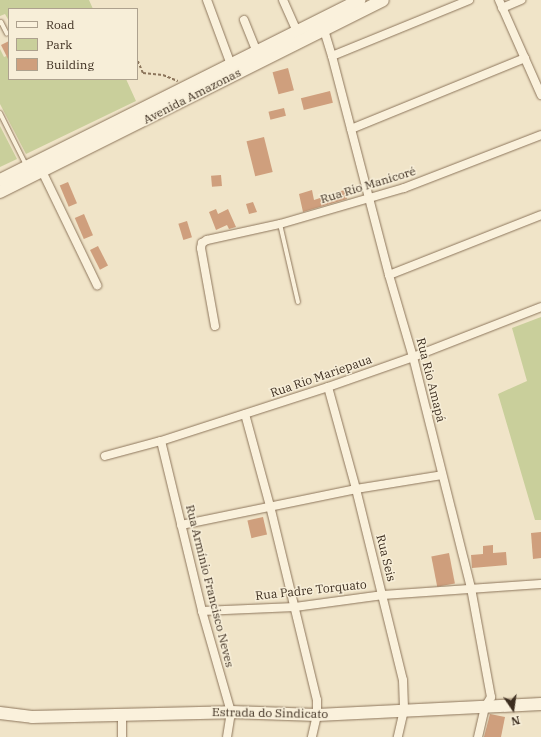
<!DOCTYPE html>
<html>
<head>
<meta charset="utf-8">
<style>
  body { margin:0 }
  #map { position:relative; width:541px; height:737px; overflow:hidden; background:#f0e4c8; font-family:"IBM Plex Serif",serif }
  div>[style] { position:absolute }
  .green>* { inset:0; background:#c9cf9b }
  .building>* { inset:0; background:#cf9f7d; transform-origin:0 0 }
  .path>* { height:1.5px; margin-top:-0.75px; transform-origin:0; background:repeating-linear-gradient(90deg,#8d765c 0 3px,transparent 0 5px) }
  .roads { filter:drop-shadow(0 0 1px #8d765c) drop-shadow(0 0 1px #8d765c) }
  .lane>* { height:4px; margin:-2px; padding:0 2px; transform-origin:2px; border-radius:2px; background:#faf1dc }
  .street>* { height:8px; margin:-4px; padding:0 4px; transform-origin:4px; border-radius:4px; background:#faf1dc }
  .secondary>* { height:12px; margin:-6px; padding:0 6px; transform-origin:6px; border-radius:6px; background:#faf1dc }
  span { translate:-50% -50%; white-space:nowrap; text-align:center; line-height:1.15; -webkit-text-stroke:3px #f7eed8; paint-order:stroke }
  .street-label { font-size:12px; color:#3d2e20 }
  .legend { position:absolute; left:8px; top:8px; width:130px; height:72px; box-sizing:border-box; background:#f7eed8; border:1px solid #ada18e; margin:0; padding:5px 7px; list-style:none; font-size:12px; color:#3d2e20 }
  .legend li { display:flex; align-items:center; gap:8px; height:20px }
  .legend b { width:20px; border:1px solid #ada18e }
  .north { position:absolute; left:493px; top:689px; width:40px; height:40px; -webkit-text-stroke:3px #f7eed8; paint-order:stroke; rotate:167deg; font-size:11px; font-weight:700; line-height:16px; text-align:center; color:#3d2e20 }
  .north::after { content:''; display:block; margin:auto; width:14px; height:18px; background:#3d2e20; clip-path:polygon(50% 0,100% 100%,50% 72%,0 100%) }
</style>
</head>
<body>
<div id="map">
  <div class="green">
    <i style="clip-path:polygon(0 0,89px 0,93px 9px,9px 9px,9px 21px,5px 14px,0 16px)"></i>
    <i style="clip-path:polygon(0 49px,4px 57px,9px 55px,9px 79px,126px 79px,136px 101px,26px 154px,0 104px)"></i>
    <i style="clip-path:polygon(0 126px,17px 159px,0 167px)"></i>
    <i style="clip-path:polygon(541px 317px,541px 520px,535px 520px,498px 394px,527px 381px,512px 328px)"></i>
  </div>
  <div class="building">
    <i style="clip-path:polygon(9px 41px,9px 61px,1px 45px)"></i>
    <i style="left:288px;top:68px;width:23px;height:16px;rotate:75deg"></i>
    <i style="left:330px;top:91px;width:12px;height:30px;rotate:76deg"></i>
    <i style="left:284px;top:108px;width:8px;height:16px;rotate:76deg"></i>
    <i style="left:264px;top:137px;width:36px;height:18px;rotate:76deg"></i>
    <i style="left:221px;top:175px;width:11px;height:10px;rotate:85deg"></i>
    <i style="left:68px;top:182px;width:23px;height:9px;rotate:67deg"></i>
    <i style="clip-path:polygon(312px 190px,314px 200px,344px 190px,347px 199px,303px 212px,299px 194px)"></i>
    <i style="clip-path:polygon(253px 202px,257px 212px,249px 214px,246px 204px)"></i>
    <i style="clip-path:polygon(216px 209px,218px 214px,228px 209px,236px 227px,229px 229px,227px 225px,216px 230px,209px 212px)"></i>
    <i style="left:84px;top:214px;width:23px;height:10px;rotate:67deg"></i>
    <i style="left:187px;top:221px;width:17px;height:9px;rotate:73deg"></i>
    <i style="left:98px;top:246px;width:22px;height:9px;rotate:63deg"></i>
    <i style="left:263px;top:517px;width:18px;height:16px;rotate:77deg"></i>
    <i style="clip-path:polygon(541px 532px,541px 558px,533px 559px,531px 533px)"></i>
    <i style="clip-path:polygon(493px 545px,493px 553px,506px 552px,507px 565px,472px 568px,471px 555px,483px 554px,483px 546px)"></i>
    <i style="left:449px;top:553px;width:31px;height:18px;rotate:79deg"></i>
    <i style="clip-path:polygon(490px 714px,505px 717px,501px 737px,484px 737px)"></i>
  </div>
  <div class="path">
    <i style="left:138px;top:61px;width:13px;rotate:67deg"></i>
    <i style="left:143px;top:73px;width:20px;rotate:6deg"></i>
    <i style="left:163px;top:75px;width:16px;rotate:22deg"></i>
  </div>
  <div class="roads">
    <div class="lane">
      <i style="left:0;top:23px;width:1px;rotate:-45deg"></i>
      <i style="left:1px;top:22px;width:13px;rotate:63deg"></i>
      <i style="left:0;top:113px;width:58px;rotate:63.4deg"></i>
      <i style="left:280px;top:224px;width:80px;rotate:77deg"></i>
    </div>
    <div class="street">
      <i style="left:207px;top:0;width:69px;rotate:69.7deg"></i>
      <i style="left:283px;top:0;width:39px;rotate:66deg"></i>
      <i style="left:499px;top:0;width:104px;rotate:66.1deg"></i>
      <i style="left:502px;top:8px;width:21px;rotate:-23deg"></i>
      <i style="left:244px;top:20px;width:35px;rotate:68deg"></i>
      <i style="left:324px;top:30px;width:27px;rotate:73deg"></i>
      <i style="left:332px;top:56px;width:226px;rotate:75.4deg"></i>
      <i style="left:389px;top:275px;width:85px;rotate:73.7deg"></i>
      <i style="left:413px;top:357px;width:238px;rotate:75.9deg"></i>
      <i style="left:471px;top:588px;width:111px;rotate:79.6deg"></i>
      <i style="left:491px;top:697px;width:12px;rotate:121deg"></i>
      <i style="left:485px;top:707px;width:31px;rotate:103deg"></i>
      <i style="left:332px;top:56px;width:148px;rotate:-22.2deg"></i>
      <i style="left:351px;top:129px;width:188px;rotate:-22.2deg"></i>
      <i style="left:42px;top:171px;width:127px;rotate:64.2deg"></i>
      <i style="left:389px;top:275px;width:163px;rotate:-21.5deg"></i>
      <i style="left:215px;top:326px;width:79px;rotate:-100.2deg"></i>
      <i style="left:201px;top:248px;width:5px;rotate:-79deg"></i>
      <i style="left:202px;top:243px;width:6px;rotate:-31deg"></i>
      <i style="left:207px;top:240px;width:75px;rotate:-12.4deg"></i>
      <i style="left:280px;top:224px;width:129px;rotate:-16.2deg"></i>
      <i style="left:404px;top:188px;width:147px;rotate:-21.1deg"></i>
      <i style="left:328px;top:387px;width:106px;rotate:74.6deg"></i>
      <i style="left:356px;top:489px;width:197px;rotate:76.2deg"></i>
      <i style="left:403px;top:680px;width:30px;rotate:88deg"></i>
      <i style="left:404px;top:710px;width:28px;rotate:103deg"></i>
      <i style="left:245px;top:414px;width:95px;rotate:74.8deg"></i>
      <i style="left:270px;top:506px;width:200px;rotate:76.4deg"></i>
      <i style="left:317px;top:700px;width:15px;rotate:90deg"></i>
      <i style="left:317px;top:715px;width:23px;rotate:103deg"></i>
      <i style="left:161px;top:441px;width:175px;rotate:76.4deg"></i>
      <i style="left:202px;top:611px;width:105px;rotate:74deg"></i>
      <i style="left:231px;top:712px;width:25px;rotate:99deg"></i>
      <i style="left:105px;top:456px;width:58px;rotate:-15deg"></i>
      <i style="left:161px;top:441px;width:176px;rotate:-17.9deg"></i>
      <i style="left:328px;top:387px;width:90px;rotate:-19.4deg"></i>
      <i style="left:413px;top:357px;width:137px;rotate:-21.3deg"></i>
      <i style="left:181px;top:525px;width:179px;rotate:-11.6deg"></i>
      <i style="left:356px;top:489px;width:87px;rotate:-9.2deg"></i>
      <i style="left:202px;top:611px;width:93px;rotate:-2.5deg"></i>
      <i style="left:295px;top:607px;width:89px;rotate:-7.8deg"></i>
      <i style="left:383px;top:595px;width:158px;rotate:-4deg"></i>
      <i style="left:122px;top:737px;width:23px;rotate:-90deg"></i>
    </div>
    <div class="secondary">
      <i style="left:0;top:180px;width:402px;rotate:-26.6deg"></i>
      <i style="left:0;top:192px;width:428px;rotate:-26.6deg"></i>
      <i style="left:0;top:713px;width:32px;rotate:7deg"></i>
      <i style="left:32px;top:717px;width:199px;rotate:-1.4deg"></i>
      <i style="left:231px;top:712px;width:86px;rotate:2deg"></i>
      <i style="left:317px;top:715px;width:224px;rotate:-2.8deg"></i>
    </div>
  </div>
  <div class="street-label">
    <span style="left:192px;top:96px;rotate:-27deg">Avenida Amazonas</span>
    <span style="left:368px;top:185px;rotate:-17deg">Rua Rio Manicoré</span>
    <span style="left:321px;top:376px;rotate:-19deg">Rua Rio Mariepaua</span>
    <span style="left:431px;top:380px;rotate:76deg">Rua Rio Amapá</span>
    <span style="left:386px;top:558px;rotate:76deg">Rua Seis</span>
    <span style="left:210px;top:586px;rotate:76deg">Rua Armínio Francisco Neves</span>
    <span style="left:311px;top:590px;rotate:-6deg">Rua Padre Torquato</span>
    <span style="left:270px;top:713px;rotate:1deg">Estrada do Sindicato</span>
  </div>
  <ul class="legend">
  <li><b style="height:5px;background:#faf1dc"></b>Road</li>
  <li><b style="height:11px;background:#c9cf9b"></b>Park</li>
  <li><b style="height:11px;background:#cf9f7d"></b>Building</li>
  </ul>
  <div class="north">N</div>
</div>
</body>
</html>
